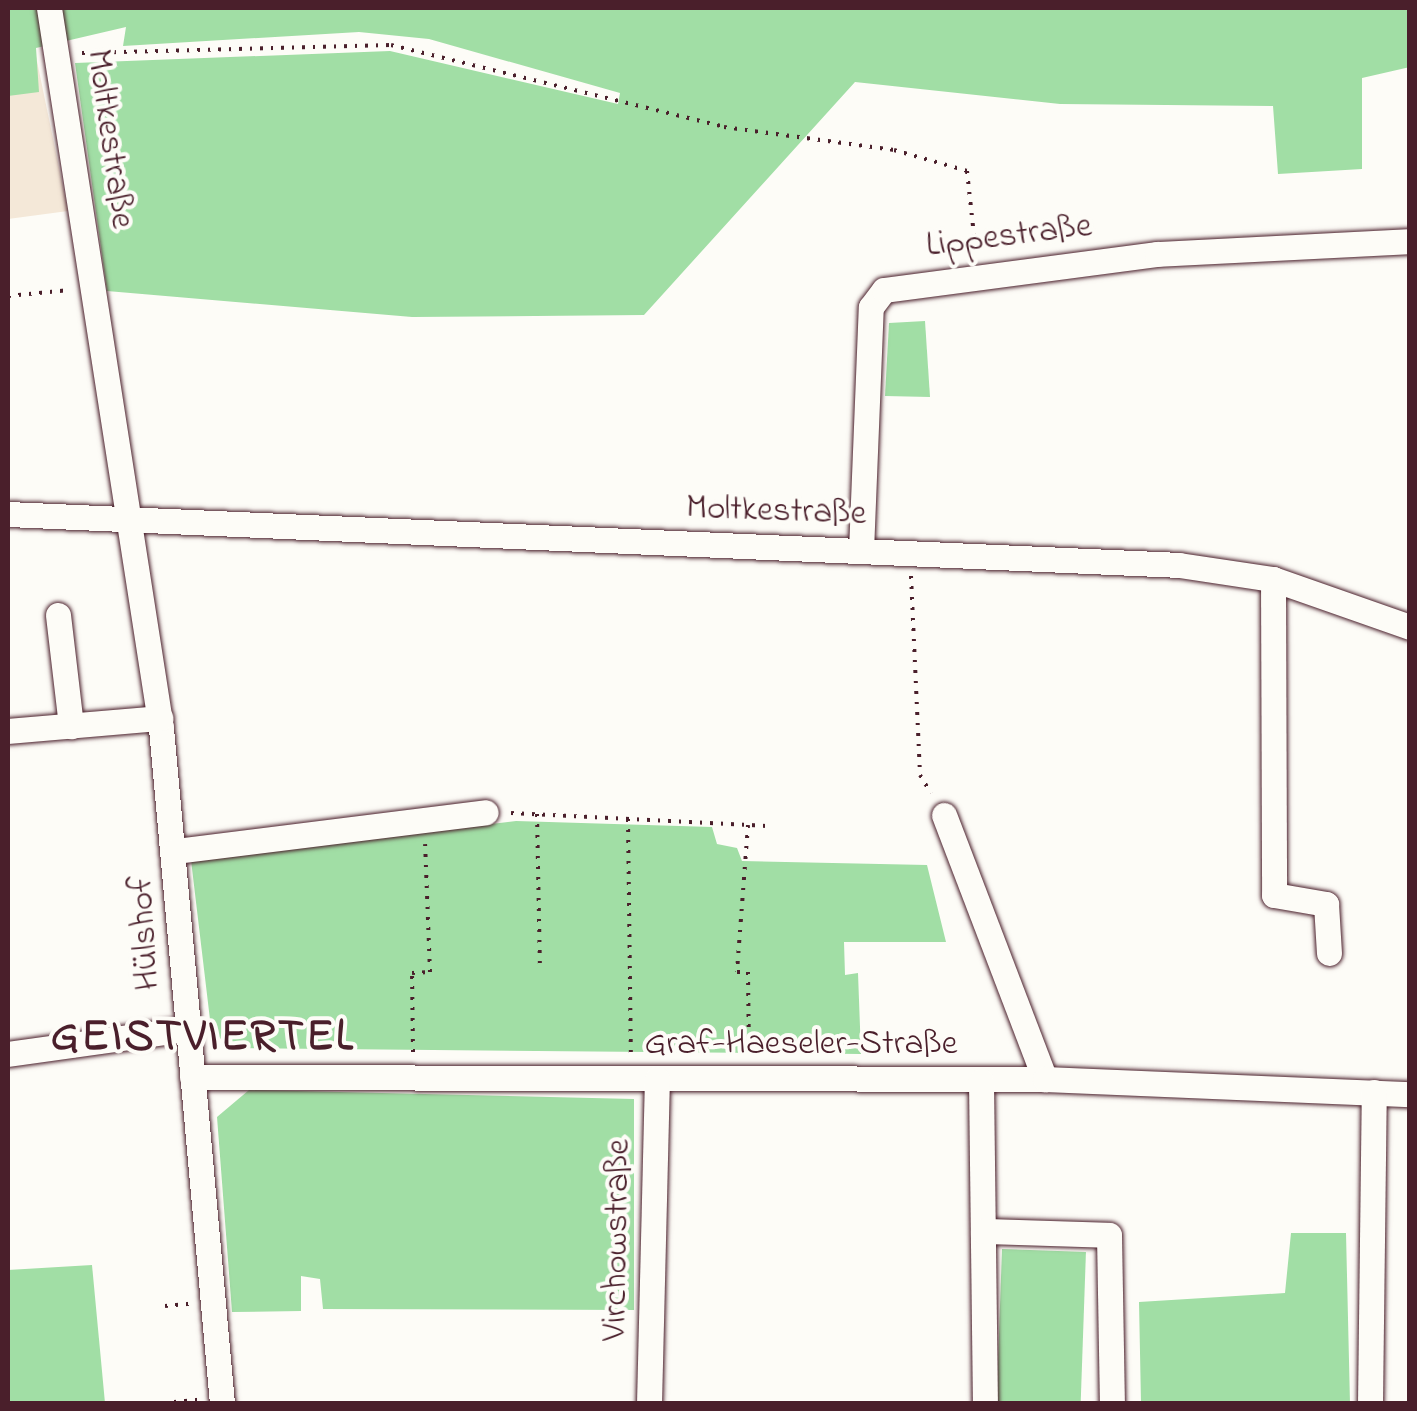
<!DOCTYPE html>
<html>
<head>
<meta charset="utf-8">
<style>
  body { margin:0 }
  #map { position:relative; width:1417px; height:1411px; overflow:hidden; background:#fdfcf7; font-family:"Indie Flower",sans-serif }
  div>[style] { position:absolute }
  .built>* { inset:0; background:#f4e8d8 }
  .green>* { inset:0; background:#a1dea5; transform-origin:0 0 }
  .path>* { height:4px; margin-top:-2px; transform-origin:0; background:repeating-linear-gradient(90deg,#4a1f2b 0 2.5px,transparent 0 10.5px) }
  .roads { filter:drop-shadow(0 0 2px #4a1f2b) drop-shadow(0 0 2px #4a1f2b) }
  .minor>* { height:25px; margin:-12.5px; padding:0 12.5px; transform-origin:12.5px; border-radius:12.5px; background:#fdfcf7 }
  span { translate:-50% -50%; white-space:nowrap; text-align:center; line-height:1.15; -webkit-text-stroke:8px #fdfcf7; paint-order:stroke }
  .street-label { font-size:35px; color:#4a1f2b }
  .district-label { font-size:45px; color:#4a1f2b; font-weight:700; letter-spacing:2.5px }
  .frame { position:absolute; inset:0; border:10px solid #4a1f2b; pointer-events:none }
</style>
</head>
<body>
<div id="map">
  <div class="built">
    <i style="clip-path:polygon(8px 8px,26px 8px,68px 211px,8px 219px)"></i>
  </div>
  <div class="green">
    <i style="clip-path:polygon(8px 8px,1409px 8px,1410px 67px,1362px 78px,1362px 169px,1278px 174px,1273px 106px,1060px 104px,855px 82px,644px 315px,412px 317px,107px 291px,75px 63px,390px 51px,618px 104px,620px 93px,429px 39px,359px 32px,123px 46px,126px 27px,36px 48px,39px 92px,8px 96px)"></i>
    <i style="clip-path:polygon(925px 321px,930px 397px,885px 396px,889px 323px)"></i>
    <i style="clip-path:polygon(516px 821px,712px 827px,717px 844px,737px 848px,742px 861px,927px 865px,946px 942px,844px 942px,845px 975px,858px 973px,861px 1054px,229px 1048px,211px 1028px,191px 860px)"></i>
    <i style="clip-path:polygon(249px 1090px,634px 1099px,634px 1310px,323px 1309px,320px 1279px,301px 1276px,301px 1311px,232px 1312px,217px 1117px)"></i>
    <i style="clip-path:polygon(1291px 1233px,1346px 1233px,1350px 1403px,1141px 1403px,1139px 1302px,1285px 1293px)"></i>
    <i style="left:1002px;top:1249px;width:84px;height:154px;rotate:2deg"></i>
    <i style="clip-path:polygon(92px 1265px,105px 1403px,8px 1403px,8px 1270px)"></i>
  </div>
  <div class="path">
    <i style="left:82px;top:53px;width:309px;rotate:-1.5deg"></i>
    <i style="left:391px;top:45px;width:343px;rotate:13.8deg"></i>
    <i style="left:724px;top:127px;width:172px;rotate:7.7deg"></i>
    <i style="left:894px;top:150px;width:76px;rotate:16deg"></i>
    <i style="left:967px;top:171px;width:83px;rotate:83.8deg"></i>
    <i style="left:8px;top:296px;width:62px;rotate:-5.5deg"></i>
    <i style="left:911px;top:576px;width:199px;rotate:87.4deg"></i>
    <i style="left:920px;top:775px;width:21px;rotate:59deg"></i>
    <i style="left:511px;top:813px;width:256px;rotate:2.9deg"></i>
    <i style="left:537px;top:814px;width:150px;rotate:88.9deg"></i>
    <i style="left:628px;top:819px;width:235px;rotate:89.3deg"></i>
    <i style="left:748px;top:825px;width:147px;rotate:94.3deg"></i>
    <i style="left:737px;top:972px;width:11px"></i>
    <i style="left:748px;top:972px;width:84px;rotate:89.3deg"></i>
    <i style="left:413px;top:1052px;width:79px;rotate:-90.7deg"></i>
    <i style="left:412px;top:973px;width:18px;rotate:-3deg"></i>
    <i style="left:430px;top:972px;width:128px;rotate:-92.2deg"></i>
    <i style="left:165px;top:1306px;width:25px;rotate:-5deg"></i>
    <i style="left:174px;top:1402px;width:25px;rotate:-5deg"></i>
  </div>
  <div class="roads">
    <div class="minor">
      <i style="left:49px;top:8px;width:729px;rotate:81.16deg"></i>
      <i style="left:161px;top:728px;width:679px;rotate:84.84deg"></i>
      <i style="left:8px;top:514px;width:1172px;rotate:2.49deg"></i>
      <i style="left:1179px;top:565px;width:95px;rotate:8.5deg"></i>
      <i style="left:1273px;top:579px;width:145px;rotate:19.3deg"></i>
      <i style="left:861px;top:551px;width:244px;rotate:-87.7deg"></i>
      <i style="left:871px;top:307px;width:21px;rotate:-53deg"></i>
      <i style="left:884px;top:290px;width:275px;rotate:-7.5deg"></i>
      <i style="left:1157px;top:254px;width:253px;rotate:-2.9deg"></i>
      <i style="left:1273px;top:579px;width:316px;rotate:89.8deg"></i>
      <i style="left:1274px;top:895px;width:53px;rotate:9.8deg"></i>
      <i style="left:1326px;top:904px;width:49px;rotate:86.5deg"></i>
      <i style="left:58px;top:615px;width:112px;rotate:83.3deg"></i>
      <i style="left:8px;top:731px;width:153px;rotate:-4.9deg"></i>
      <i style="left:944px;top:815px;width:283px;rotate:69.1deg"></i>
      <i style="left:175px;top:851px;width:313px;rotate:-7.1deg"></i>
      <i style="left:8px;top:1054px;width:181px;rotate:-8deg"></i>
      <i style="left:192px;top:1077px;width:853px;rotate:0.13deg"></i>
      <i style="left:1045px;top:1079px;width:365px;rotate:2.4deg"></i>
      <i style="left:981px;top:1081px;width:323px;rotate:89.3deg"></i>
      <i style="left:983px;top:1231px;width:126px;rotate:1.8deg"></i>
      <i style="left:1109px;top:1235px;width:169px;rotate:89deg"></i>
      <i style="left:649px;top:1404px;width:325px;rotate:-88.6deg"></i>
      <i style="left:1370px;top:1404px;width:312px;rotate:-89.3deg"></i>
    </div>
  </div>
  <div class="street-label">
    <span style="left:109px;top:139px;rotate:82deg">Moltkestraße</span>
    <span style="left:1009px;top:237px;rotate:-7deg">Lippestraße</span>
    <span style="left:776px;top:512px;rotate:2deg">Moltkestraße</span>
    <span style="left:146px;top:933px;rotate:-94deg">Hülshof</span>
    <span style="left:801px;top:1045px">Graf-Haeseler-Straße</span>
    <span style="left:618px;top:1240px;rotate:-89deg">Virchowstraße</span>
  </div>
  <div class="district-label">
    <span style="left:203px;top:1039px">GEISTVIERTEL</span>
  </div>
  <div class="frame"></div>
</div>
</body>
</html>
